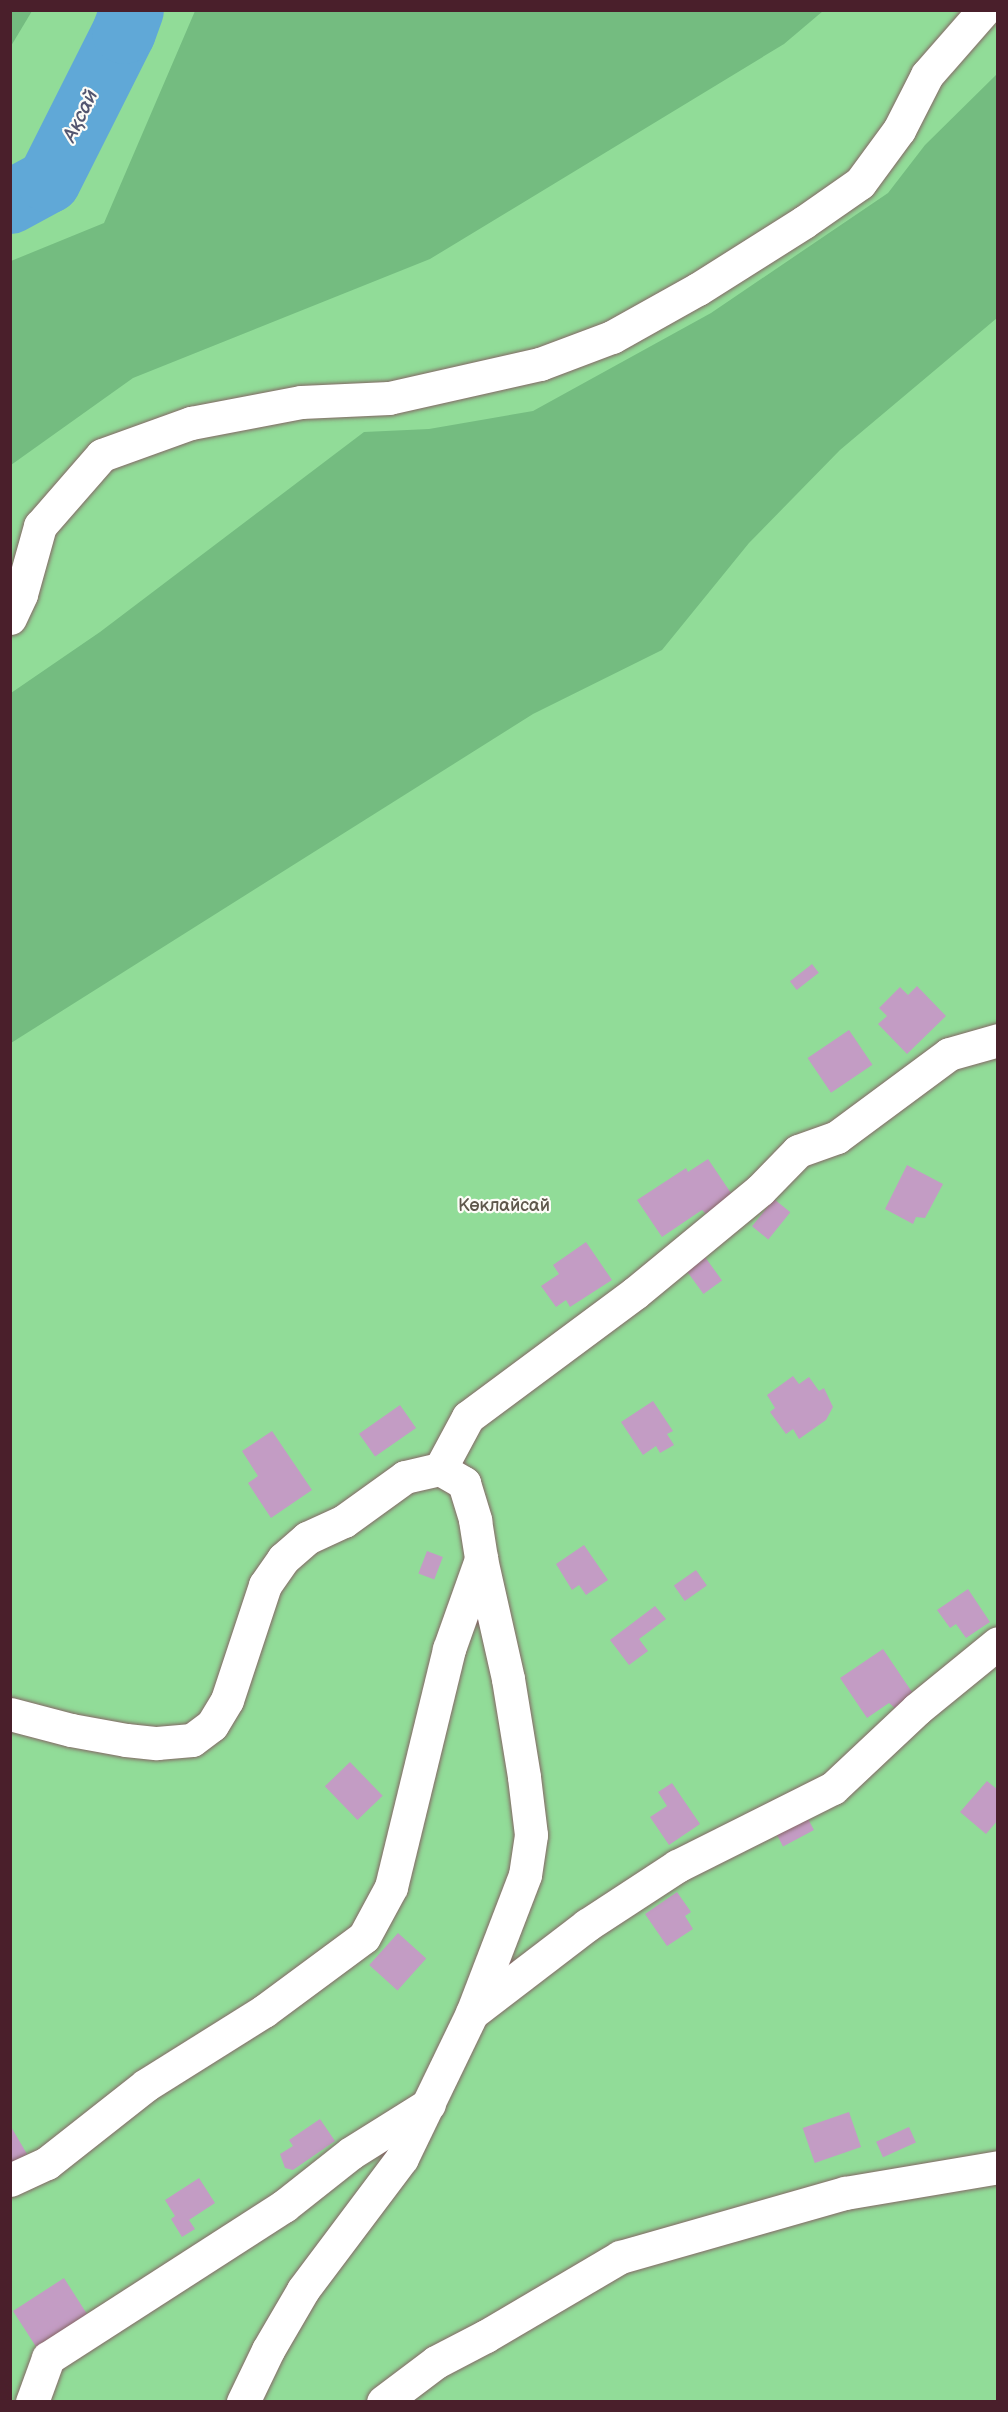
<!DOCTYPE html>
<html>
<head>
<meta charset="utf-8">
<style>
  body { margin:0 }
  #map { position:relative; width:1008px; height:2412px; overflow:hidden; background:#f0ead0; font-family:"Balsamiq Sans",sans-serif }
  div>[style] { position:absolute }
  .green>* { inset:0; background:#91dc98; transform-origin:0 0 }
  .forest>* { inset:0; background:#74bc80 }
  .river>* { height:64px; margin:-32px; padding:0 32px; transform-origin:32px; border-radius:32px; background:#60a8d7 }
  .building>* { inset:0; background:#c39cc4; transform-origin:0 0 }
  .roads { filter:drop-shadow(0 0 2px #846665) drop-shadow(0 0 2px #846665) }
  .minor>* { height:33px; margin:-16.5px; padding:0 16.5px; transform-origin:16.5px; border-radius:16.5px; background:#fff }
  span { translate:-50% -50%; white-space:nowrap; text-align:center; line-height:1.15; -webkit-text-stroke:4.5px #fdfcf7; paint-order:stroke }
  .park-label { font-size:18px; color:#5f584c }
  .water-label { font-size:20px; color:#535670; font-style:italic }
  .frame { position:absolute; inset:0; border:12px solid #4a1f2b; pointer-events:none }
</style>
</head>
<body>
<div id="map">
  <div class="green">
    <i style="left:11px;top:11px;width:986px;height:2390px"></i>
  </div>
  <div class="forest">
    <i style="clip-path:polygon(11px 10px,32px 11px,11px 46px,10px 11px)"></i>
    <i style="clip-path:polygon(195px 11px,195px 10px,823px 11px,784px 44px,430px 259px,133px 378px,11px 465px,11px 261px,104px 223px)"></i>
    <i style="clip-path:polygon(997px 74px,997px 318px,840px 450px,749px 543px,662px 650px,533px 714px,11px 1043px,11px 693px,100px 632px,364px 432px,429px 429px,533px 411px,711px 313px,888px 193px,925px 145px)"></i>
  </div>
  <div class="river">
    <i style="left:10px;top:202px;width:44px;rotate:-28.3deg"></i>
    <i style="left:49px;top:181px;width:167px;rotate:-63.3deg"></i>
    <i style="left:124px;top:32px;width:23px;rotate:-70deg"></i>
  </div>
  <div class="building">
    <i style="left:812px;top:964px;width:11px;height:28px;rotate:52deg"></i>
    <i style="clip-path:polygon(917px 986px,946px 1016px,907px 1054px,878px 1024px,887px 1016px,879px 1008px,900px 987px,908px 995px)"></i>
    <i style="left:849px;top:1030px;width:42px;height:50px;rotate:56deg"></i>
    <i style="clip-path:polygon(708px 1159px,733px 1196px,706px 1214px,702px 1210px,662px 1237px,637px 1200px,686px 1168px,688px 1172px)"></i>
    <i style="clip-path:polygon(907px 1165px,943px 1184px,925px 1218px,916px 1217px,913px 1224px,885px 1209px)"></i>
    <i style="left:774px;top:1199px;width:21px;height:35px;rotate:39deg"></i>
    <i style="clip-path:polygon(586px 1242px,612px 1280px,570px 1307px,566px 1300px,556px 1307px,541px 1286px,559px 1274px,553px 1265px)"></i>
    <i style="left:705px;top:1257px;width:29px;height:23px;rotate:54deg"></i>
    <i style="clip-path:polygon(793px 1376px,799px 1384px,809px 1377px,819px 1391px,824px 1388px,833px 1407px,826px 1420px,799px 1439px,793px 1429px,786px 1434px,770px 1412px,775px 1408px,767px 1395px)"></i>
    <i style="clip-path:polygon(653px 1401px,673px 1431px,667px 1434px,674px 1445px,660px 1453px,656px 1446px,643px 1455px,621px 1422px)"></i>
    <i style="left:400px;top:1405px;width:28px;height:50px;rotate:55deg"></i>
    <i style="clip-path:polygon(272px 1431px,312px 1490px,271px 1518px,248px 1483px,258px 1476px,242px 1451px)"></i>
    <i style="clip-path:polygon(584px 1545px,608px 1580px,586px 1595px,579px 1585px,572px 1590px,556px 1564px)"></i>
    <i style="left:427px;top:1551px;width:17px;height:24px;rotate:21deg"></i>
    <i style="left:696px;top:1570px;width:19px;height:27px;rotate:55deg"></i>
    <i style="clip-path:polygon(968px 1589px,990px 1622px,966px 1638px,956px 1624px,950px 1628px,937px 1610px)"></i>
    <i style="clip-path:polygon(655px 1606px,666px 1619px,639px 1639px,648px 1651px,629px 1665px,610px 1640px)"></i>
    <i style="clip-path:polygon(883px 1649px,912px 1692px,896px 1709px,889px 1703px,867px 1718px,840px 1678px)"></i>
    <i style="left:350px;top:1762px;width:47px;height:35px;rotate:46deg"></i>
    <i style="clip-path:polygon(987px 1781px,998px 1790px,998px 1820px,986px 1834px,960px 1812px)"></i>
    <i style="clip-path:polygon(672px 1783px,700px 1824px,669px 1845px,650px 1817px,667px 1806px,658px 1792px)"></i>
    <i style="left:806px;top:1815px;width:17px;height:35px;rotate:62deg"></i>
    <i style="clip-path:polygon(677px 1892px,691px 1912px,685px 1916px,693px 1929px,667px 1946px,645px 1914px)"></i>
    <i style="left:398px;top:1933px;width:38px;height:43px;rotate:42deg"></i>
    <i style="left:849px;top:2112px;width:37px;height:49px;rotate:71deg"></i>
    <i style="clip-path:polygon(320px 2119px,335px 2141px,293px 2170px,285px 2168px,280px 2154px,293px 2146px,289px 2140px)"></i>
    <i style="clip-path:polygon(10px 2125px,27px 2154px,10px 2164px)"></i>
    <i style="left:909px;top:2127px;width:17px;height:36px;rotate:66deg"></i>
    <i style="clip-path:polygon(199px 2178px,215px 2203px,189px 2220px,195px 2229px,182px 2237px,171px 2219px,175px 2216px,165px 2200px)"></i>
    <i style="clip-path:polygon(64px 2278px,87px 2314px,42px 2356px,13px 2311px)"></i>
  </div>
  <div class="roads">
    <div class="minor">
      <i style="left:10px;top:618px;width:26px;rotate:-65deg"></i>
      <i style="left:21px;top:594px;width:71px;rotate:-74.4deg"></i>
      <i style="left:40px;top:526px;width:94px;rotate:-48.9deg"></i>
      <i style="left:102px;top:455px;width:95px;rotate:-19.8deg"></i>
      <i style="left:191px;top:423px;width:112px;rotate:-10.8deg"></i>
      <i style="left:301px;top:402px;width:88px;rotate:-2.6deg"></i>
      <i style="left:389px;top:398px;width:155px;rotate:-12.7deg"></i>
      <i style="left:540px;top:364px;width:77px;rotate:-20.6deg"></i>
      <i style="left:612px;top:337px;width:98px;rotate:-29.2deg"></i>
      <i style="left:698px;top:289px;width:125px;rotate:-32.3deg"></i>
      <i style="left:804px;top:222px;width:68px;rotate:-34.9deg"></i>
      <i style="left:860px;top:183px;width:66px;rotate:-53.7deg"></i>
      <i style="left:899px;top:130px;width:62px;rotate:-63deg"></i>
      <i style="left:927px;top:75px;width:86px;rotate:-48.8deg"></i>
      <i style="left:440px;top:1469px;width:59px;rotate:-61.7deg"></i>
      <i style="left:468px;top:1417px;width:208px;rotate:-36.6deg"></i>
      <i style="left:635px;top:1293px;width:162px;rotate:-39.5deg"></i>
      <i style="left:760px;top:1190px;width:54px;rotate:-45.7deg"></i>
      <i style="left:798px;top:1151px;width:41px;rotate:-19.7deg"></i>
      <i style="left:837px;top:1137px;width:139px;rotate:-36.5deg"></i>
      <i style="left:949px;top:1054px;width:51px;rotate:-15.9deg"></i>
      <i style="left:10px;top:1714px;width:63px;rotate:14.7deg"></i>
      <i style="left:71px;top:1730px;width:56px;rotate:10.3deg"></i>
      <i style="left:126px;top:1740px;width:31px;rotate:6deg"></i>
      <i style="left:157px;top:1743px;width:35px;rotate:-5deg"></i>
      <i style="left:192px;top:1740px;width:25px;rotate:-37deg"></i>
      <i style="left:212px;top:1725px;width:29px;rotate:-59deg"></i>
      <i style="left:227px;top:1700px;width:121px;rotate:-71.7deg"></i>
      <i style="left:265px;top:1585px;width:32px;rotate:-55deg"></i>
      <i style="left:283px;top:1559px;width:32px;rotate:-41deg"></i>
      <i style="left:307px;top:1538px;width:41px;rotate:-24.7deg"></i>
      <i style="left:344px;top:1521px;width:75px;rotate:-35.8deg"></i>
      <i style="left:405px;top:1477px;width:36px;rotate:-13deg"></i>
      <i style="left:440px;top:1469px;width:28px;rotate:30deg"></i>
      <i style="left:464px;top:1483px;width:39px;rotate:73deg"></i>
      <i style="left:475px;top:1520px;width:39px;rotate:81deg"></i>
      <i style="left:481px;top:1559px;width:123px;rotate:77.3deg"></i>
      <i style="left:508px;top:1679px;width:99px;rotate:80.7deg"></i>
      <i style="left:524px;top:1777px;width:58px;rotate:83.1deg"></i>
      <i style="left:531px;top:1835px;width:40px;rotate:98.5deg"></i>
      <i style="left:525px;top:1875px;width:148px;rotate:111deg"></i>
      <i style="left:472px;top:2013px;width:161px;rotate:115.8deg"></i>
      <i style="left:402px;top:2158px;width:165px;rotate:126.9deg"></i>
      <i style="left:303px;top:2290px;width:69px;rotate:120.3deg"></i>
      <i style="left:268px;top:2350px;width:58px;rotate:115.7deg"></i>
      <i style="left:472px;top:2013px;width:145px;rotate:-37.4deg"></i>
      <i style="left:587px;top:1925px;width:108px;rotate:-33.2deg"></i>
      <i style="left:677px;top:1866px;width:174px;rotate:-26.6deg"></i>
      <i style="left:833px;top:1788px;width:115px;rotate:-43.2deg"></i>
      <i style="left:917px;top:1709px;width:104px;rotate:-39.2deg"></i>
      <i style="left:10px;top:2180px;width:41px;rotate:-24.7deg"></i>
      <i style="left:47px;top:2163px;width:126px;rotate:-38.2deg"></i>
      <i style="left:146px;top:2085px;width:139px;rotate:-32.1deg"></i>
      <i style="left:264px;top:2011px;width:124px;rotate:-36.5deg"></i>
      <i style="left:364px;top:1937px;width:57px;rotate:-61.6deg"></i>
      <i style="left:391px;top:1887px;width:245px;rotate:-76.3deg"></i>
      <i style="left:449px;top:1649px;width:96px;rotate:-70.4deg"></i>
      <i style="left:32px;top:2402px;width:47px;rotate:-70deg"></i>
      <i style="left:48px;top:2358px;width:281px;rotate:-32.8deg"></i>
      <i style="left:284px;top:2206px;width:85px;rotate:-38.3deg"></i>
      <i style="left:351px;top:2153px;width:92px;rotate:-32.1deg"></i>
      <i style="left:383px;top:2402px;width:66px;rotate:-37deg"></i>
      <i style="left:436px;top:2362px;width:56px;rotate:-27.5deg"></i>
      <i style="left:486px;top:2336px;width:156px;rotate:-30.5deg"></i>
      <i style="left:620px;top:2257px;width:234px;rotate:-15.9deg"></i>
      <i style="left:845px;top:2193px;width:155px;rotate:-9.6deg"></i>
    </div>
  </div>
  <div class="park-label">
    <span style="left:504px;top:1206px">Көклайсай</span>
  </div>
  <div class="water-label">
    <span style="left:81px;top:116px;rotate:-64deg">Ақсай</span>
  </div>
  <div class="frame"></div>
</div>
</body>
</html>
